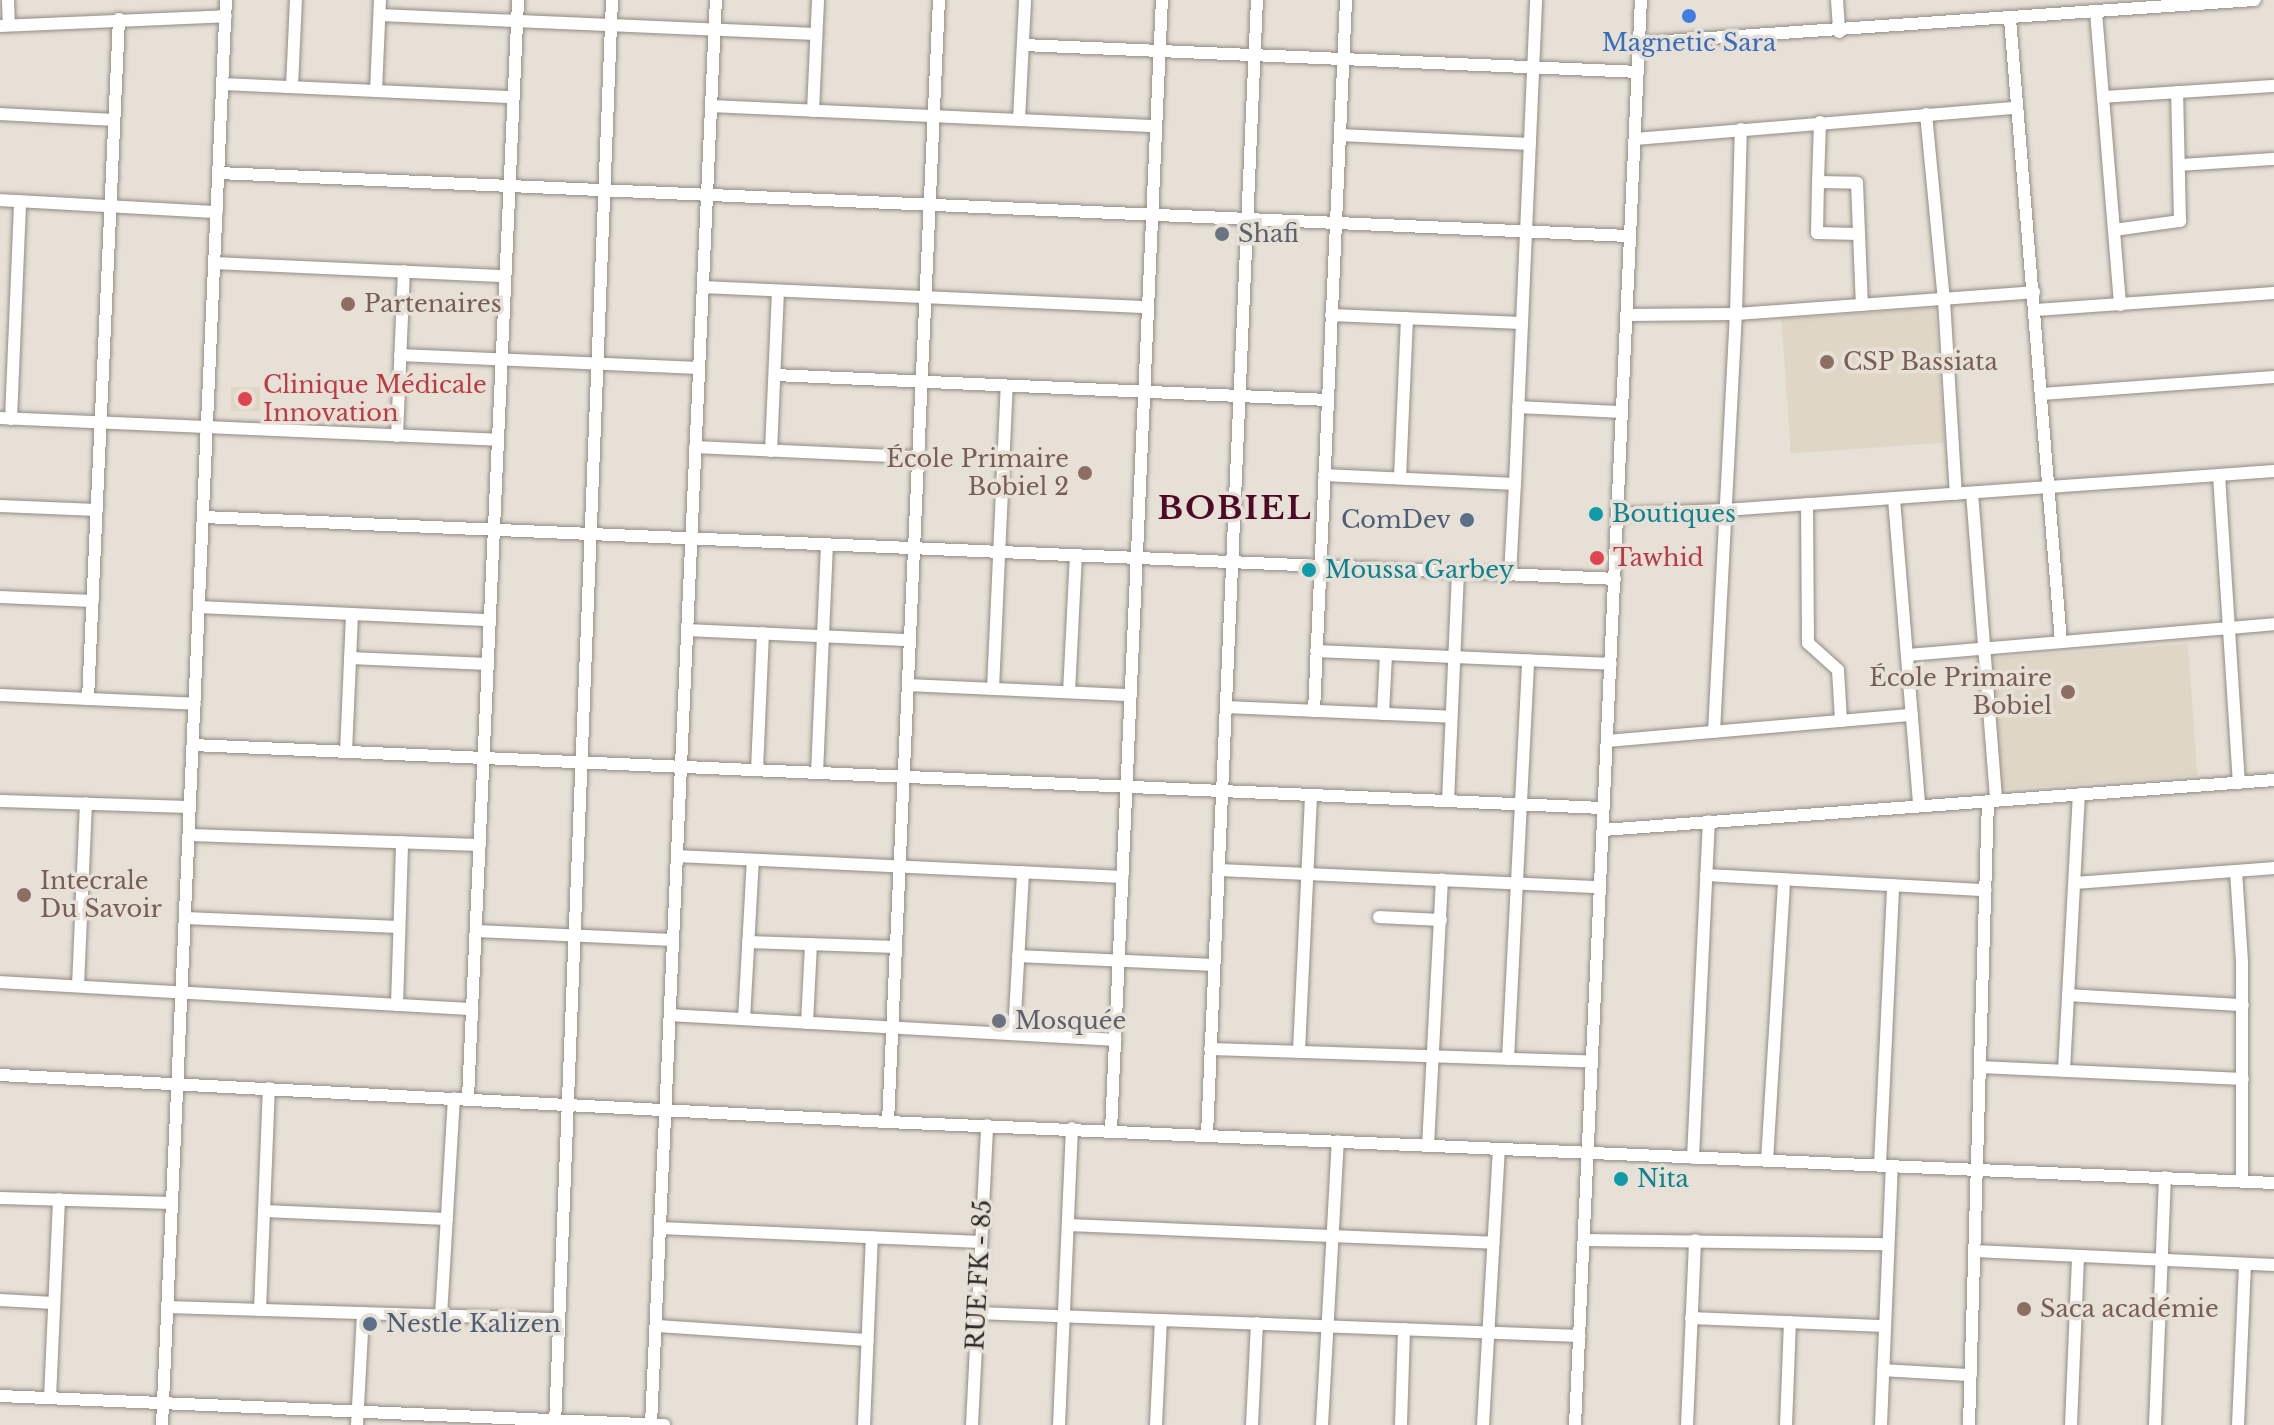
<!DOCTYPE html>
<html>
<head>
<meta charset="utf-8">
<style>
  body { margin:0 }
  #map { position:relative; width:2274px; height:1425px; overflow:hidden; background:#e6e0d7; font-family:"Libre Baskerville",serif }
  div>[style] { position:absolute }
  .built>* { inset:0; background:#dfd6c6; transform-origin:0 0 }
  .roads { filter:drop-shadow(0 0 2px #928c84) drop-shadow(0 0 2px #928c84) }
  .minor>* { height:12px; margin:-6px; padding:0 6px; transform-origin:6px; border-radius:6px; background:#fff }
  .dots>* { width:22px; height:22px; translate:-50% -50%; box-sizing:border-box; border:4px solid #e6e0d7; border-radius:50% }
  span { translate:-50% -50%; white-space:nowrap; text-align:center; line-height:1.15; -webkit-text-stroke:7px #e6e0d7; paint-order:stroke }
  .shop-label { font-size:24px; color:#366cbe }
  .worship-label { font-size:24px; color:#5b616d }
  .left { translate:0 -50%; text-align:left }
  .education-label { font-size:24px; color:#785e54 }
  .right { translate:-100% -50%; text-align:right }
  .health-label { font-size:24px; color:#be3a42 }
  .culture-label { font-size:24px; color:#0d838f }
  .service-label { font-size:24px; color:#4e5e75 }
  .street-label { font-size:24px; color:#2e2c29 }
  .district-label { font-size:32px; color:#4d0925; font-weight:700; letter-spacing:2px }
</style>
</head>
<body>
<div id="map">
  <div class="built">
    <i style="left:1935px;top:308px;width:135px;height:154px;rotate:86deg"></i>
    <i style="left:231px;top:387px;width:29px;height:24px"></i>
    <i style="left:2188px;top:644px;width:132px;height:197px;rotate:86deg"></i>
  </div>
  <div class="roads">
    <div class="minor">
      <i style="left:8px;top:0;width:25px;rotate:88deg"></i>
      <i style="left:1837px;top:0;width:32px;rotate:86deg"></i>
      <i style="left:2096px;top:12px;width:294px;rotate:85.3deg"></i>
      <i style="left:380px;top:15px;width:436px;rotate:2.5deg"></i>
      <i style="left:2010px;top:19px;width:625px;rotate:85.32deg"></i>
      <i style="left:0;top:26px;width:226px;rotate:-2.5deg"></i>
      <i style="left:1639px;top:43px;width:617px;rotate:-4deg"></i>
      <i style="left:1023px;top:45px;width:616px;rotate:2.51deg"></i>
      <i style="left:223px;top:84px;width:290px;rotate:2.6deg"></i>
      <i style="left:292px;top:87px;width:87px;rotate:-87.4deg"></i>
      <i style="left:376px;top:91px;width:91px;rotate:-87.5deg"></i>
      <i style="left:2103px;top:97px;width:171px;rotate:-3.7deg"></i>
      <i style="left:711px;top:106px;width:445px;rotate:2.6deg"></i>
      <i style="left:813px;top:111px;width:111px;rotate:-87.4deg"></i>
      <i style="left:0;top:114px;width:114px;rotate:3deg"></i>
      <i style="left:1926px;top:114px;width:187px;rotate:84.5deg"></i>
      <i style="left:1944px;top:300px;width:194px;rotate:86.5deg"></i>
      <i style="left:1019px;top:120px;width:120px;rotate:-87.1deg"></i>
      <i style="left:1820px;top:122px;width:60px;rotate:91.9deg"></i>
      <i style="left:1818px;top:182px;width:39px;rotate:1deg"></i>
      <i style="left:1857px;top:183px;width:122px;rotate:87.7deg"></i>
      <i style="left:1340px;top:135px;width:190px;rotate:2.7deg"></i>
      <i style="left:1635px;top:139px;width:382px;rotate:-4.7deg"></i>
      <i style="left:2180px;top:165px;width:94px;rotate:-3.7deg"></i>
      <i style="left:219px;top:173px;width:1412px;rotate:2.56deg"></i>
      <i style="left:1818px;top:182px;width:51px;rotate:91.1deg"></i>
      <i style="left:1817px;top:233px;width:42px;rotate:1.4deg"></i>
      <i style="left:0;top:200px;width:217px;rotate:3.2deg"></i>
      <i style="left:2114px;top:230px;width:67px;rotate:-7.8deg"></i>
      <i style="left:2180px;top:221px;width:129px;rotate:-91.3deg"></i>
      <i style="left:214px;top:263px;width:291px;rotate:2.6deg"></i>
      <i style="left:703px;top:287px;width:445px;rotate:2.6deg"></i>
      <i style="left:2035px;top:310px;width:240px;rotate:-4.1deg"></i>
      <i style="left:1331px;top:315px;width:191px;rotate:2.4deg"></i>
      <i style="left:1627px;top:315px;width:109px;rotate:-0.5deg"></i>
      <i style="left:1736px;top:314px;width:299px;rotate:-4.2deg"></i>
      <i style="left:400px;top:355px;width:299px;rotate:2.5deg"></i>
      <i style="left:775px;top:375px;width:554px;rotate:2.59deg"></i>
      <i style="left:2041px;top:394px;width:234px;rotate:-4.2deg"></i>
      <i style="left:1518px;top:407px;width:104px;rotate:2.8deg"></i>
      <i style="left:0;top:418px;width:498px;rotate:2.5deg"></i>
      <i style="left:11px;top:419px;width:218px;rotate:-87.6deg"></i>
      <i style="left:397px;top:436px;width:165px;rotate:-87.6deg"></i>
      <i style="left:695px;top:447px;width:223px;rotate:2.6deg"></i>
      <i style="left:771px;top:451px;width:160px;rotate:-87.5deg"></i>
      <i style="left:1324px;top:475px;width:191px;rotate:2.7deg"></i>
      <i style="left:1515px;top:484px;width:484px;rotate:-87.5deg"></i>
      <i style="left:2219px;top:475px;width:309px;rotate:86.3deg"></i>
      <i style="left:1400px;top:478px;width:160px;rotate:-87.5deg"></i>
      <i style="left:1972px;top:493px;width:308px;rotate:85.5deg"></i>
      <i style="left:1894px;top:499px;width:307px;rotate:85.3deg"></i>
      <i style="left:1807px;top:504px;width:139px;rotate:89.6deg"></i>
      <i style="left:1808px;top:643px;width:40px;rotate:42deg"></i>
      <i style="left:1838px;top:670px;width:51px;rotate:86.6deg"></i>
      <i style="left:0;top:506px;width:97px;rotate:2.4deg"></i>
      <i style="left:1618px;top:514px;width:107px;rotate:-2.1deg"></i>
      <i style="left:1725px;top:510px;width:550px;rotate:-4.06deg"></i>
      <i style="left:203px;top:517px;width:1413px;rotate:2.51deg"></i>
      <i style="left:1510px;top:575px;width:91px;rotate:-86.9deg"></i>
      <i style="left:0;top:597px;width:93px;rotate:2.5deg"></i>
      <i style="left:199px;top:607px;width:291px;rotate:2.6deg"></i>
      <i style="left:687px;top:630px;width:223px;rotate:2.6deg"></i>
      <i style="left:1316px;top:651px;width:295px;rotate:2.5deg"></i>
      <i style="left:1908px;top:655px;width:367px;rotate:-4.8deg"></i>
      <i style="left:350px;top:658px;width:138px;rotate:2.5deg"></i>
      <i style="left:908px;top:685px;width:223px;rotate:2.6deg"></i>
      <i style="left:993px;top:689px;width:303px;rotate:-87.4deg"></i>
      <i style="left:1069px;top:692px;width:137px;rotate:-87.1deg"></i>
      <i style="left:0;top:695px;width:195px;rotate:2.6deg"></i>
      <i style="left:88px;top:699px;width:681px;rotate:-87.39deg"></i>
      <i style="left:1226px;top:707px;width:225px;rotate:2.5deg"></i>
      <i style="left:1314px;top:711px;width:712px;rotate:-87.42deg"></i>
      <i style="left:1383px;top:714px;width:60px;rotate:-87.1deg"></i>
      <i style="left:1714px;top:732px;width:419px;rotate:-87deg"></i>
      <i style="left:1736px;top:314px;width:185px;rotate:-88.5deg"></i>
      <i style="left:1607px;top:741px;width:306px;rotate:-4.9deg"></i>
      <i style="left:193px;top:745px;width:1412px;rotate:2.56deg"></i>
      <i style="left:346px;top:752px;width:138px;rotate:-87.5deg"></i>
      <i style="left:757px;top:770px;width:137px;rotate:-87.5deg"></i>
      <i style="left:817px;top:773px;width:229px;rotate:-87.5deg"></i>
      <i style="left:0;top:801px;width:190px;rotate:1.8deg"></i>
      <i style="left:1448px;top:801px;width:228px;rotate:-87.5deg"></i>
      <i style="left:1603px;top:830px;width:673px;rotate:-4.26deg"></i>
      <i style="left:189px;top:835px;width:291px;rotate:2deg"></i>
      <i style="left:677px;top:856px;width:446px;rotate:2.7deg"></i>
      <i style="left:1219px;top:870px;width:381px;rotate:2.6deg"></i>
      <i style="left:2236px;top:871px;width:90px;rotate:86.2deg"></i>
      <i style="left:2242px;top:961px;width:220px;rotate:90deg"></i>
      <i style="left:1706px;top:875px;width:280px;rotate:3.1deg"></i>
      <i style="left:2075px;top:883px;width:200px;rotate:-4.3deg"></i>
      <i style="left:1379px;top:917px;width:62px;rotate:2.8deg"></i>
      <i style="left:185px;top:918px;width:214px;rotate:2.4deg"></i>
      <i style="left:476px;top:931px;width:197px;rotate:2.6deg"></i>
      <i style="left:748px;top:942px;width:148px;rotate:1.9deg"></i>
      <i style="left:1018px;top:956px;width:196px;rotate:2.6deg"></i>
      <i style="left:0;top:982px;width:473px;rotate:3.3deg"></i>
      <i style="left:78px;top:986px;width:183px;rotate:-87.5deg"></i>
      <i style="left:2068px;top:995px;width:175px;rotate:3.3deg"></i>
      <i style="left:397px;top:1005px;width:163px;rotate:-88.2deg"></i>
      <i style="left:670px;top:1015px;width:446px;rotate:3.2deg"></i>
      <i style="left:744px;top:1019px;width:159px;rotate:-86.8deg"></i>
      <i style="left:807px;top:1023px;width:79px;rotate:-87.1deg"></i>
      <i style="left:1014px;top:1034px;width:162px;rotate:-86.8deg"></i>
      <i style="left:1210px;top:1049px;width:382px;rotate:1.9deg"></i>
      <i style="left:1299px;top:1051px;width:256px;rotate:-87.3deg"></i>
      <i style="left:1508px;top:1059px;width:399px;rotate:-87.1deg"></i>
      <i style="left:1980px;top:1067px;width:263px;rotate:2.6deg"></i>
      <i style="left:2064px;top:1070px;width:276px;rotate:-86.9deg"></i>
      <i style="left:0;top:1075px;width:889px;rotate:3.03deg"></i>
      <i style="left:888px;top:1122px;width:1387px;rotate:2.52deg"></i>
      <i style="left:468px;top:1098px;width:1099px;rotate:-87.39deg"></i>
      <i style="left:888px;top:1122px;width:1123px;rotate:-87.4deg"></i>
      <i style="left:1111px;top:1130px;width:1131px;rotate:-87.42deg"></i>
      <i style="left:1207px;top:1135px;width:1136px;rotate:-87.48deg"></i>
      <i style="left:1428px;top:1146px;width:267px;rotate:-87deg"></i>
      <i style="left:1693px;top:1158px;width:337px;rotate:-87.3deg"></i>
      <i style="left:1767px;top:1161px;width:282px;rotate:-86.5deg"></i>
      <i style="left:1880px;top:1165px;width:280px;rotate:-87.3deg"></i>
      <i style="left:0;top:1198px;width:172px;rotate:1.7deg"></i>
      <i style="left:264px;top:1211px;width:183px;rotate:2.5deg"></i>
      <i style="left:1068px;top:1225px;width:426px;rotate:2.4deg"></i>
      <i style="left:660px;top:1228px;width:321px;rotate:2.5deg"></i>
      <i style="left:1584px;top:1240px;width:304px;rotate:0.8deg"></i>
      <i style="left:1975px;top:1251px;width:299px;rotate:2.7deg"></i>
      <i style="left:0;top:1300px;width:54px;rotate:3.2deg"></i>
      <i style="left:167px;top:1307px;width:392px;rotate:1.8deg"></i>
      <i style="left:260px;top:1310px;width:222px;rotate:-87.7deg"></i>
      <i style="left:977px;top:1313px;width:603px;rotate:2.18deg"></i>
      <i style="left:441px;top:1316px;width:218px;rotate:-86.6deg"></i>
      <i style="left:1691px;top:1318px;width:194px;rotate:2.4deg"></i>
      <i style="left:656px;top:1326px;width:212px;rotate:3.8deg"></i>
      <i style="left:1883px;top:1370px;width:88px;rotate:3.3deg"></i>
      <i style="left:0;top:1396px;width:665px;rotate:2.5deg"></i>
      <i style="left:50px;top:1398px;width:199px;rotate:-87.4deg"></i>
      <i style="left:651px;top:1424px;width:1425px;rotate:-87.39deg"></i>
      <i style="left:162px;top:1425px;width:1426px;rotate:-87.43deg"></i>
      <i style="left:357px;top:1425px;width:112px;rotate:-86.9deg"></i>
      <i style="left:555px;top:1425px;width:1426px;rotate:-87.71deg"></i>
      <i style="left:864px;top:1425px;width:188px;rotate:-87.6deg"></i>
      <i style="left:972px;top:1425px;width:300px;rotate:-87.1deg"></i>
      <i style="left:1059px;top:1425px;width:297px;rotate:-87.5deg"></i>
      <i style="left:1156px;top:1425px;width:105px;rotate:-87.3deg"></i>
      <i style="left:1252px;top:1425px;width:102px;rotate:-87.2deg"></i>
      <i style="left:1322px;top:1425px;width:284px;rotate:-86.8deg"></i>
      <i style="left:1401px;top:1425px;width:96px;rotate:-88.2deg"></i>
      <i style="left:1483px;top:1425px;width:276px;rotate:-86.7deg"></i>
      <i style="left:1575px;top:1425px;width:1427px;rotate:-87.35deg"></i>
      <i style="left:1687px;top:1425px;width:185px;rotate:-87.5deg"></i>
      <i style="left:1786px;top:1425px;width:103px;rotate:-87.8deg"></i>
      <i style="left:1881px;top:1425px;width:259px;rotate:-87.6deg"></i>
      <i style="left:1969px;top:1425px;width:624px;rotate:-88.26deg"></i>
      <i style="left:2071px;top:1425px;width:169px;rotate:-87.6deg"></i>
      <i style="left:2155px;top:1425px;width:248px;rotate:-87.7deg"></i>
      <i style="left:2238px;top:1425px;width:161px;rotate:-87.5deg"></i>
    </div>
  </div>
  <div class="dots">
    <i style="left:1689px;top:16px;background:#3f7fe0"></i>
    <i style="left:1222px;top:234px;background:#6b7280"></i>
    <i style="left:348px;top:304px;background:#8d6e63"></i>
    <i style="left:1827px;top:362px;background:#8d6e63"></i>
    <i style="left:245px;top:399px;background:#e0444e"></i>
    <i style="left:1085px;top:473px;background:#8d6e63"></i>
    <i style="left:1596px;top:514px;background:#0f9aa8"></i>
    <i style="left:1467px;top:520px;background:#5c6f8a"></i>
    <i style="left:1597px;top:558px;background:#e0444e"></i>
    <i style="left:1309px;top:570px;background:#0f9aa8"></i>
    <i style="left:2068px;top:692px;background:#8d6e63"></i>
    <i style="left:24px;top:895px;background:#8d6e63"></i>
    <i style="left:999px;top:1021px;background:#6b7280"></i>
    <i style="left:1621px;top:1179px;background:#0f9aa8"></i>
    <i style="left:2024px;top:1309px;background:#8d6e63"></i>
    <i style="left:370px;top:1324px;background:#5c6f8a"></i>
  </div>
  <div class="shop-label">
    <span style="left:1689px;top:43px">Magnetic Sara</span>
  </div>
  <div class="worship-label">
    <span class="left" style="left:1238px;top:234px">Shafi</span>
    <span class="left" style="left:1015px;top:1021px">Mosquée</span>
  </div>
  <div class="education-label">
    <span class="left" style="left:364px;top:304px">Partenaires</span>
    <span class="left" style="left:1843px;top:362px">CSP Bassiata</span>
    <span class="right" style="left:1069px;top:473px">École Primaire<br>Bobiel 2</span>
    <span class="right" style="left:2052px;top:692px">École Primaire<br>Bobiel</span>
    <span class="left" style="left:40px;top:895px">Intecrale<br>Du Savoir</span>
    <span class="left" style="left:2040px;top:1309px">Saca académie</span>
  </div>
  <div class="health-label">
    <span class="left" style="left:263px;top:399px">Clinique Médicale<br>Innovation</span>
    <span class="left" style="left:1613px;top:558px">Tawhid</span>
  </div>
  <div class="culture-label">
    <span class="left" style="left:1612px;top:514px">Boutiques</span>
    <span class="left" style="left:1325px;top:570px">Moussa Garbey</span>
    <span class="left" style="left:1637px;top:1179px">Nita</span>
  </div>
  <div class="service-label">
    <span class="right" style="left:1451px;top:520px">ComDev</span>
    <span class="left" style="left:386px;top:1324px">Nestle Kalizen</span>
  </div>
  <div class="street-label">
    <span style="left:979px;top:1275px;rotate:-87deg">RUE FK - 85</span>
  </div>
  <div class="district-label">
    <span style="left:1235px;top:508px">BOBIEL</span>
  </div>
</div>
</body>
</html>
